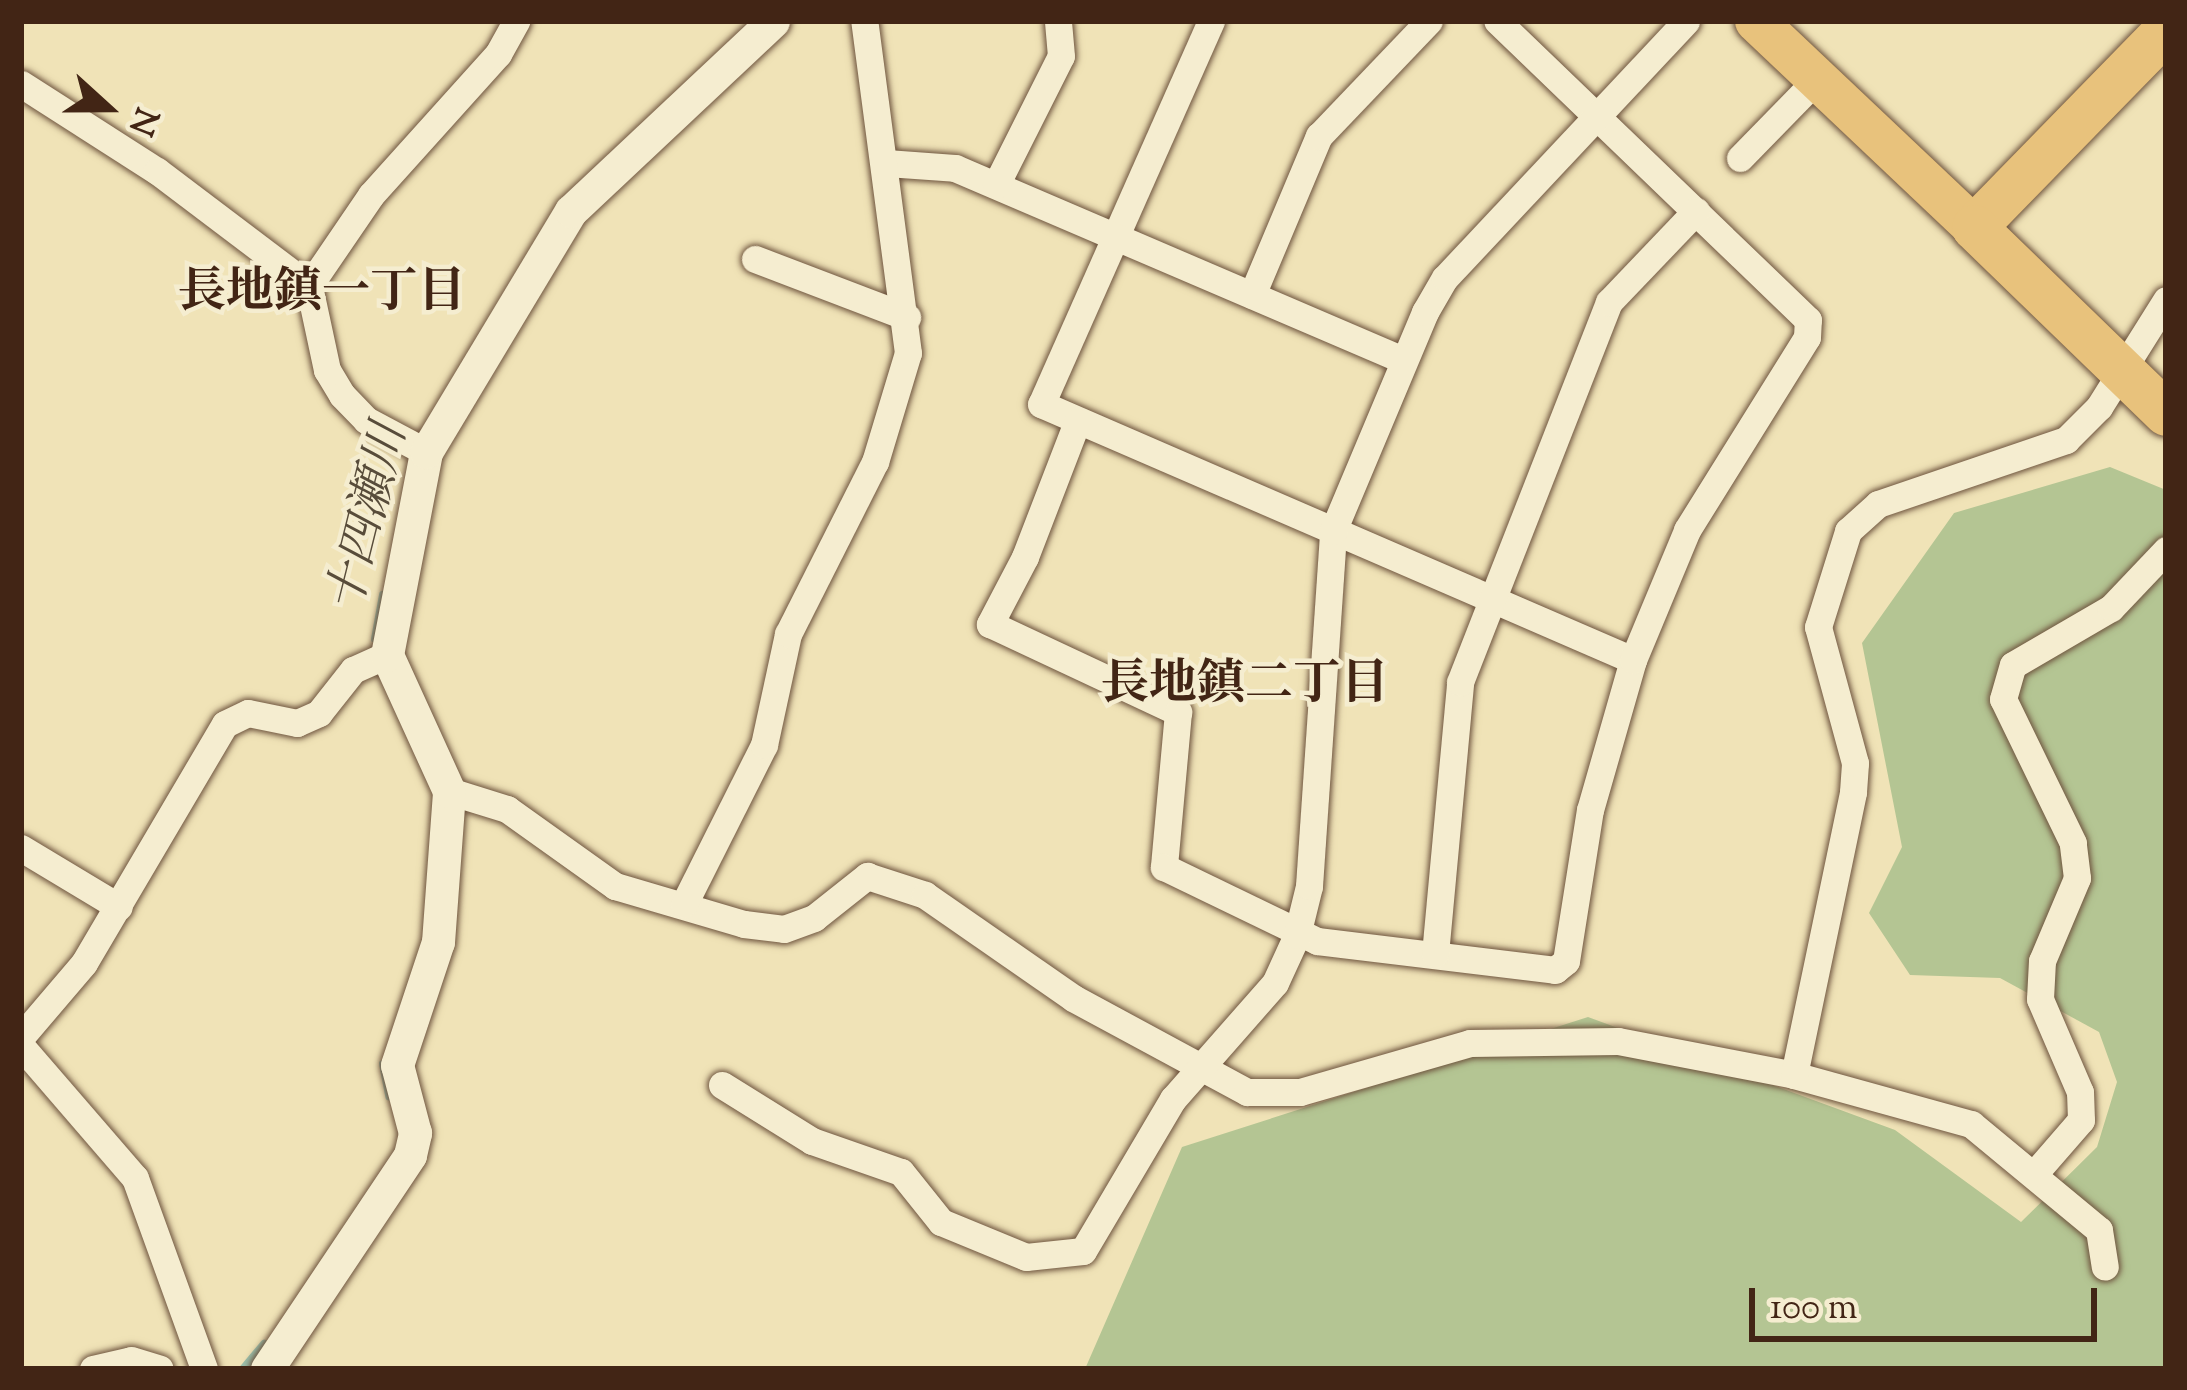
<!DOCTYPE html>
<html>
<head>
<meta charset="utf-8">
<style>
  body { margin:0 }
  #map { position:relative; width:2187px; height:1390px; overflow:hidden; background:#f0e3b7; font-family:"Sorts Mill Goudy","Noto Serif JP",serif }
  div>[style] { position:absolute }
  .green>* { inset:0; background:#b4c593 }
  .stream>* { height:8px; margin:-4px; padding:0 4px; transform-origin:4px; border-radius:4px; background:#9bbfaa }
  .roads { filter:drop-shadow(0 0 3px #6e543e) drop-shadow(0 0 3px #6e543e) }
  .minor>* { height:27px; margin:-13.5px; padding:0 13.5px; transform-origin:13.5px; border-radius:13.5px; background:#f5edd0 }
  .tertiary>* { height:33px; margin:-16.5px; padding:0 16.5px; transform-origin:16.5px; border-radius:16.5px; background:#f5edd0 }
  .primary>* { height:42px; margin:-21px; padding:0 21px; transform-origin:21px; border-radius:21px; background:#e8c27c }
  .trunk>* { height:45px; margin:-22.5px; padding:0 22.5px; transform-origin:22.5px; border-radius:22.5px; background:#e8c27c }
  span { translate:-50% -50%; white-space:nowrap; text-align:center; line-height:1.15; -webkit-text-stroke:9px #f5edd0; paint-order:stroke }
  .neighbourhood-label { font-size:48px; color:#422515; font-weight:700 }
  .water-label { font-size:48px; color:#584c3a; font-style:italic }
  .frame { position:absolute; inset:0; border:24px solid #422515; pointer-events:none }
  .north { position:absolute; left:48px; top:48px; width:120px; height:120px; -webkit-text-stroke:9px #f5edd0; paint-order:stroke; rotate:111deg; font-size:33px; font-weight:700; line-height:48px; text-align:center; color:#422515 }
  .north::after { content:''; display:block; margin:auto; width:42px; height:54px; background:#422515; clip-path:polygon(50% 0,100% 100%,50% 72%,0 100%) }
  .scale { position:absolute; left:1749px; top:1288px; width:348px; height:54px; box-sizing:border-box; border:6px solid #422515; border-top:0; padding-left:15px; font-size:36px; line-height:42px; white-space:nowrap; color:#422515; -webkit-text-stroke:9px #f5edd0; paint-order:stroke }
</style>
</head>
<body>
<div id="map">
  <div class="green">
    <i style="clip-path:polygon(2110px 467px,2166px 490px,2166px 1369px,1085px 1369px,1182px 1147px,1588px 1017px,1895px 1130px,2021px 1222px,2097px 1147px,2117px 1082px,2099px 1032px,2000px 978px,1910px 975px,1869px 913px,1902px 847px,1862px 643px,1954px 513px)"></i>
  </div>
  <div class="stream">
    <i style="left:375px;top:639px;width:45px;rotate:-79.7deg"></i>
    <i style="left:383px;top:1064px;width:33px;rotate:79deg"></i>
    <i style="left:243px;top:1369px;width:33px;rotate:-50deg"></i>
  </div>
  <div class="roads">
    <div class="minor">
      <i style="left:1211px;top:21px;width:419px;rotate:113.9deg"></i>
      <i style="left:1041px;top:404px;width:645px;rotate:23.39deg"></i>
      <i style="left:21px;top:84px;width:161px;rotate:32.6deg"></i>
      <i style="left:157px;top:171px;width:191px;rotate:37.1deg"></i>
      <i style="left:309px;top:286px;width:86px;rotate:77.9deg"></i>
      <i style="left:327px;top:370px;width:29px;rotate:59deg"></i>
      <i style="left:342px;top:395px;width:35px;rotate:46deg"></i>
      <i style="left:366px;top:420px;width:68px;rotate:28.1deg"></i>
      <i style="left:1740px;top:158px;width:110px;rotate:-45.7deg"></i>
      <i style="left:886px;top:163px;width:69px;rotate:4.1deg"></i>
      <i style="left:955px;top:168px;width:486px;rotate:23.2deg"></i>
      <i style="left:996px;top:185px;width:144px;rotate:-63.3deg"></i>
      <i style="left:1061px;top:56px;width:35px;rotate:-95deg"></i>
      <i style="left:755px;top:259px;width:163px;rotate:20.9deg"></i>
      <i style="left:309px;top:286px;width:110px;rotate:-55.7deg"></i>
      <i style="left:371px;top:195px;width:190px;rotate:-48deg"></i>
      <i style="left:498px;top:54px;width:38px;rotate:-61deg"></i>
      <i style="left:1252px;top:295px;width:173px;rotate:-67.2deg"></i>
      <i style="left:1319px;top:136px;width:159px;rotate:-46.3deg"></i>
      <i style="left:1077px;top:422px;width:145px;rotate:111.1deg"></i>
      <i style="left:1025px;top:557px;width:76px;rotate:117.6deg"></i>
      <i style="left:990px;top:624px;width:208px;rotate:25.1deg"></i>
      <i style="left:1178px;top:712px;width:156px;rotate:95.2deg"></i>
      <i style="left:1164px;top:867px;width:170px;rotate:25.8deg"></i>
      <i style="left:1317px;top:941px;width:240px;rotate:6.9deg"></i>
      <i style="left:1555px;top:970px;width:14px;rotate:-39deg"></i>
      <i style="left:1566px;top:961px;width:153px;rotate:-81deg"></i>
      <i style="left:1590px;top:810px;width:156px;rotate:-74deg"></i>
      <i style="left:1633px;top:660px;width:141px;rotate:-67.4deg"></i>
      <i style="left:1687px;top:530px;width:227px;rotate:-58.1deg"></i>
      <i style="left:1807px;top:337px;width:17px;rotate:-87deg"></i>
      <i style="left:1808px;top:320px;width:431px;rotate:-136.1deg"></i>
      <i style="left:449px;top:791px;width:61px;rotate:17.2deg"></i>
      <i style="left:507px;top:809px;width:133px;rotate:35.5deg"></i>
      <i style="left:615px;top:886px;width:134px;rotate:16.4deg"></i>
      <i style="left:744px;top:924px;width:40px;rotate:7.1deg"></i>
      <i style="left:784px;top:929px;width:32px;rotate:-20deg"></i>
      <i style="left:814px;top:918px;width:68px;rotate:-38.4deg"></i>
      <i style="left:867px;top:876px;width:61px;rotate:18.1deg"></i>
      <i style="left:925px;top:895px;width:180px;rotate:34.8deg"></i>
      <i style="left:1073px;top:998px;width:198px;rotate:28.4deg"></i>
      <i style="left:1247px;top:1092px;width:53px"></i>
      <i style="left:1300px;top:1092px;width:177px;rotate:-16.1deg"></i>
      <i style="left:1470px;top:1043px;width:148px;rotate:-0.8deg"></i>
      <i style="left:1618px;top:1041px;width:179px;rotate:10.9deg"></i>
      <i style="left:1794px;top:1075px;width:184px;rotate:15.5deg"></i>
      <i style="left:1971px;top:1124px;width:166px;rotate:39.6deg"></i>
      <i style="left:2099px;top:1230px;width:37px;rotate:81deg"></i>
      <i style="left:21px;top:848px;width:114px;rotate:31deg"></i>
      <i style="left:684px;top:904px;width:178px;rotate:-63.3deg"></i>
      <i style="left:764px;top:745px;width:114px;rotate:-77.8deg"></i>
      <i style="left:788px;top:634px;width:193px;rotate:-63.2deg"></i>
      <i style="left:875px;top:462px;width:114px;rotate:-73.2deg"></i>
      <i style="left:908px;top:353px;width:335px;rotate:-97.5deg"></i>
      <i style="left:1435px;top:954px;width:273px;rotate:-84.7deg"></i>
      <i style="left:1460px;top:682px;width:408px;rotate:-68.6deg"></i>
      <i style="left:1609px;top:302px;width:126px;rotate:-46.3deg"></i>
      <i style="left:21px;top:1037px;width:97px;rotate:-49.6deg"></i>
      <i style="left:84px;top:963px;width:277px;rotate:-59.5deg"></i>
      <i style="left:225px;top:724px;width:25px;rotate:-26deg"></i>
      <i style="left:248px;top:713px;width:50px;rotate:11.5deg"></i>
      <i style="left:297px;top:723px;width:24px;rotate:-24deg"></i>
      <i style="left:319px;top:713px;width:55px;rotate:-51.7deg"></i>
      <i style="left:353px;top:670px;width:37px;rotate:-24deg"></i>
      <i style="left:21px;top:1046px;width:174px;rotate:49.2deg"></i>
      <i style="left:135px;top:1178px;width:203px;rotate:70.1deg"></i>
      <i style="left:1794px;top:1075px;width:289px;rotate:-78.2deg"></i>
      <i style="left:1853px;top:792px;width:29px;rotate:-86deg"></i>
      <i style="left:1855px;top:763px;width:141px;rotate:-105.2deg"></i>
      <i style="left:1818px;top:627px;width:101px;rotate:-72.6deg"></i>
      <i style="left:1848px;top:531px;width:40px;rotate:-42deg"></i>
      <i style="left:1878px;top:504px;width:199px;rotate:-18.8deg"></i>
      <i style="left:2066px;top:440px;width:47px;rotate:-45deg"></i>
      <i style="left:2099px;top:407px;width:126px;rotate:-57.9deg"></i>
      <i style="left:722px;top:1085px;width:106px;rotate:31.9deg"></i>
      <i style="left:812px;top:1141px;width:94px;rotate:19.2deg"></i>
      <i style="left:901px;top:1172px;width:64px;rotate:51.3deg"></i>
      <i style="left:941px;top:1222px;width:92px;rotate:22.4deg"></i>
      <i style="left:1026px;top:1257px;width:57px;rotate:-6deg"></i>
      <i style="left:1083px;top:1251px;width:177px;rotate:-59.4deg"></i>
      <i style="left:1173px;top:1099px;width:154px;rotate:-48.7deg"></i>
      <i style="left:1275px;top:983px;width:53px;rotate:-65.4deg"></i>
      <i style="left:1297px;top:935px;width:50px;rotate:-76.2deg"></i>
      <i style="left:1309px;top:886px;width:356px;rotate:-86.1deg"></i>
      <i style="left:1333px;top:531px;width:238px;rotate:-67.2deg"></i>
      <i style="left:1425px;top:312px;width:39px;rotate:-60deg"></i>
      <i style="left:1445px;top:278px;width:352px;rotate:-46.8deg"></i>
      <i style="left:2035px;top:1173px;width:70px;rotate:-49deg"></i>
      <i style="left:2081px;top:1120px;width:28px;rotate:-92deg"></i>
      <i style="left:2080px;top:1092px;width:101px;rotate:-113.3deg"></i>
      <i style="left:2040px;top:999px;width:38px;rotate:-87deg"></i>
      <i style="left:2042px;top:961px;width:90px;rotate:-67.1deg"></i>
      <i style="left:2077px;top:878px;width:35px;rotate:-97deg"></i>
      <i style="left:2073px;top:843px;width:160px;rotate:-115.9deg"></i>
      <i style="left:2003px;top:699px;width:35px;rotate:-74deg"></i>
      <i style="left:2013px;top:665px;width:113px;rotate:-30.2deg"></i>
      <i style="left:2111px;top:608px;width:80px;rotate:-46.5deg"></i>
      <i style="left:93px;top:1369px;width:39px;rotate:-13deg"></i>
      <i style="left:131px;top:1360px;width:30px;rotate:17deg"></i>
    </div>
    <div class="tertiary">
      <i style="left:267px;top:1369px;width:257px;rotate:-56.2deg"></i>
      <i style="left:410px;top:1155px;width:23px;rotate:-77deg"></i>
      <i style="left:415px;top:1133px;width:70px;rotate:-104.8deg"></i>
      <i style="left:397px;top:1065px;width:130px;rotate:-71.6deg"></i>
      <i style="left:438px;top:942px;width:151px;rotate:-85.8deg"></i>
      <i style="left:449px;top:791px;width:149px;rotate:-114.5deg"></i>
      <i style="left:387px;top:655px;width:207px;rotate:-79.1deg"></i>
      <i style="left:426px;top:452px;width:281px;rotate:-59deg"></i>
      <i style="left:571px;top:211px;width:277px;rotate:-43.2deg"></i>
    </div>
    <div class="primary">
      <i style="left:1756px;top:21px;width:300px;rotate:43.4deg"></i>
    </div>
    <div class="trunk">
      <i style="left:2166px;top:30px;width:275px;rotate:134.3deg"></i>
      <i style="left:1974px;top:227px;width:267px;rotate:44.1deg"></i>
    </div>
  </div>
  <div class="neighbourhood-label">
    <span style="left:322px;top:295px">長地鎮一丁目</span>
    <span style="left:1245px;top:687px">長地鎮二丁目</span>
  </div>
  <div class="water-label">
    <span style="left:370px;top:519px;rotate:-76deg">十四瀬川</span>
  </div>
  <div class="frame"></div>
  <div class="north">N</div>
  <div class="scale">100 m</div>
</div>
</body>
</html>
